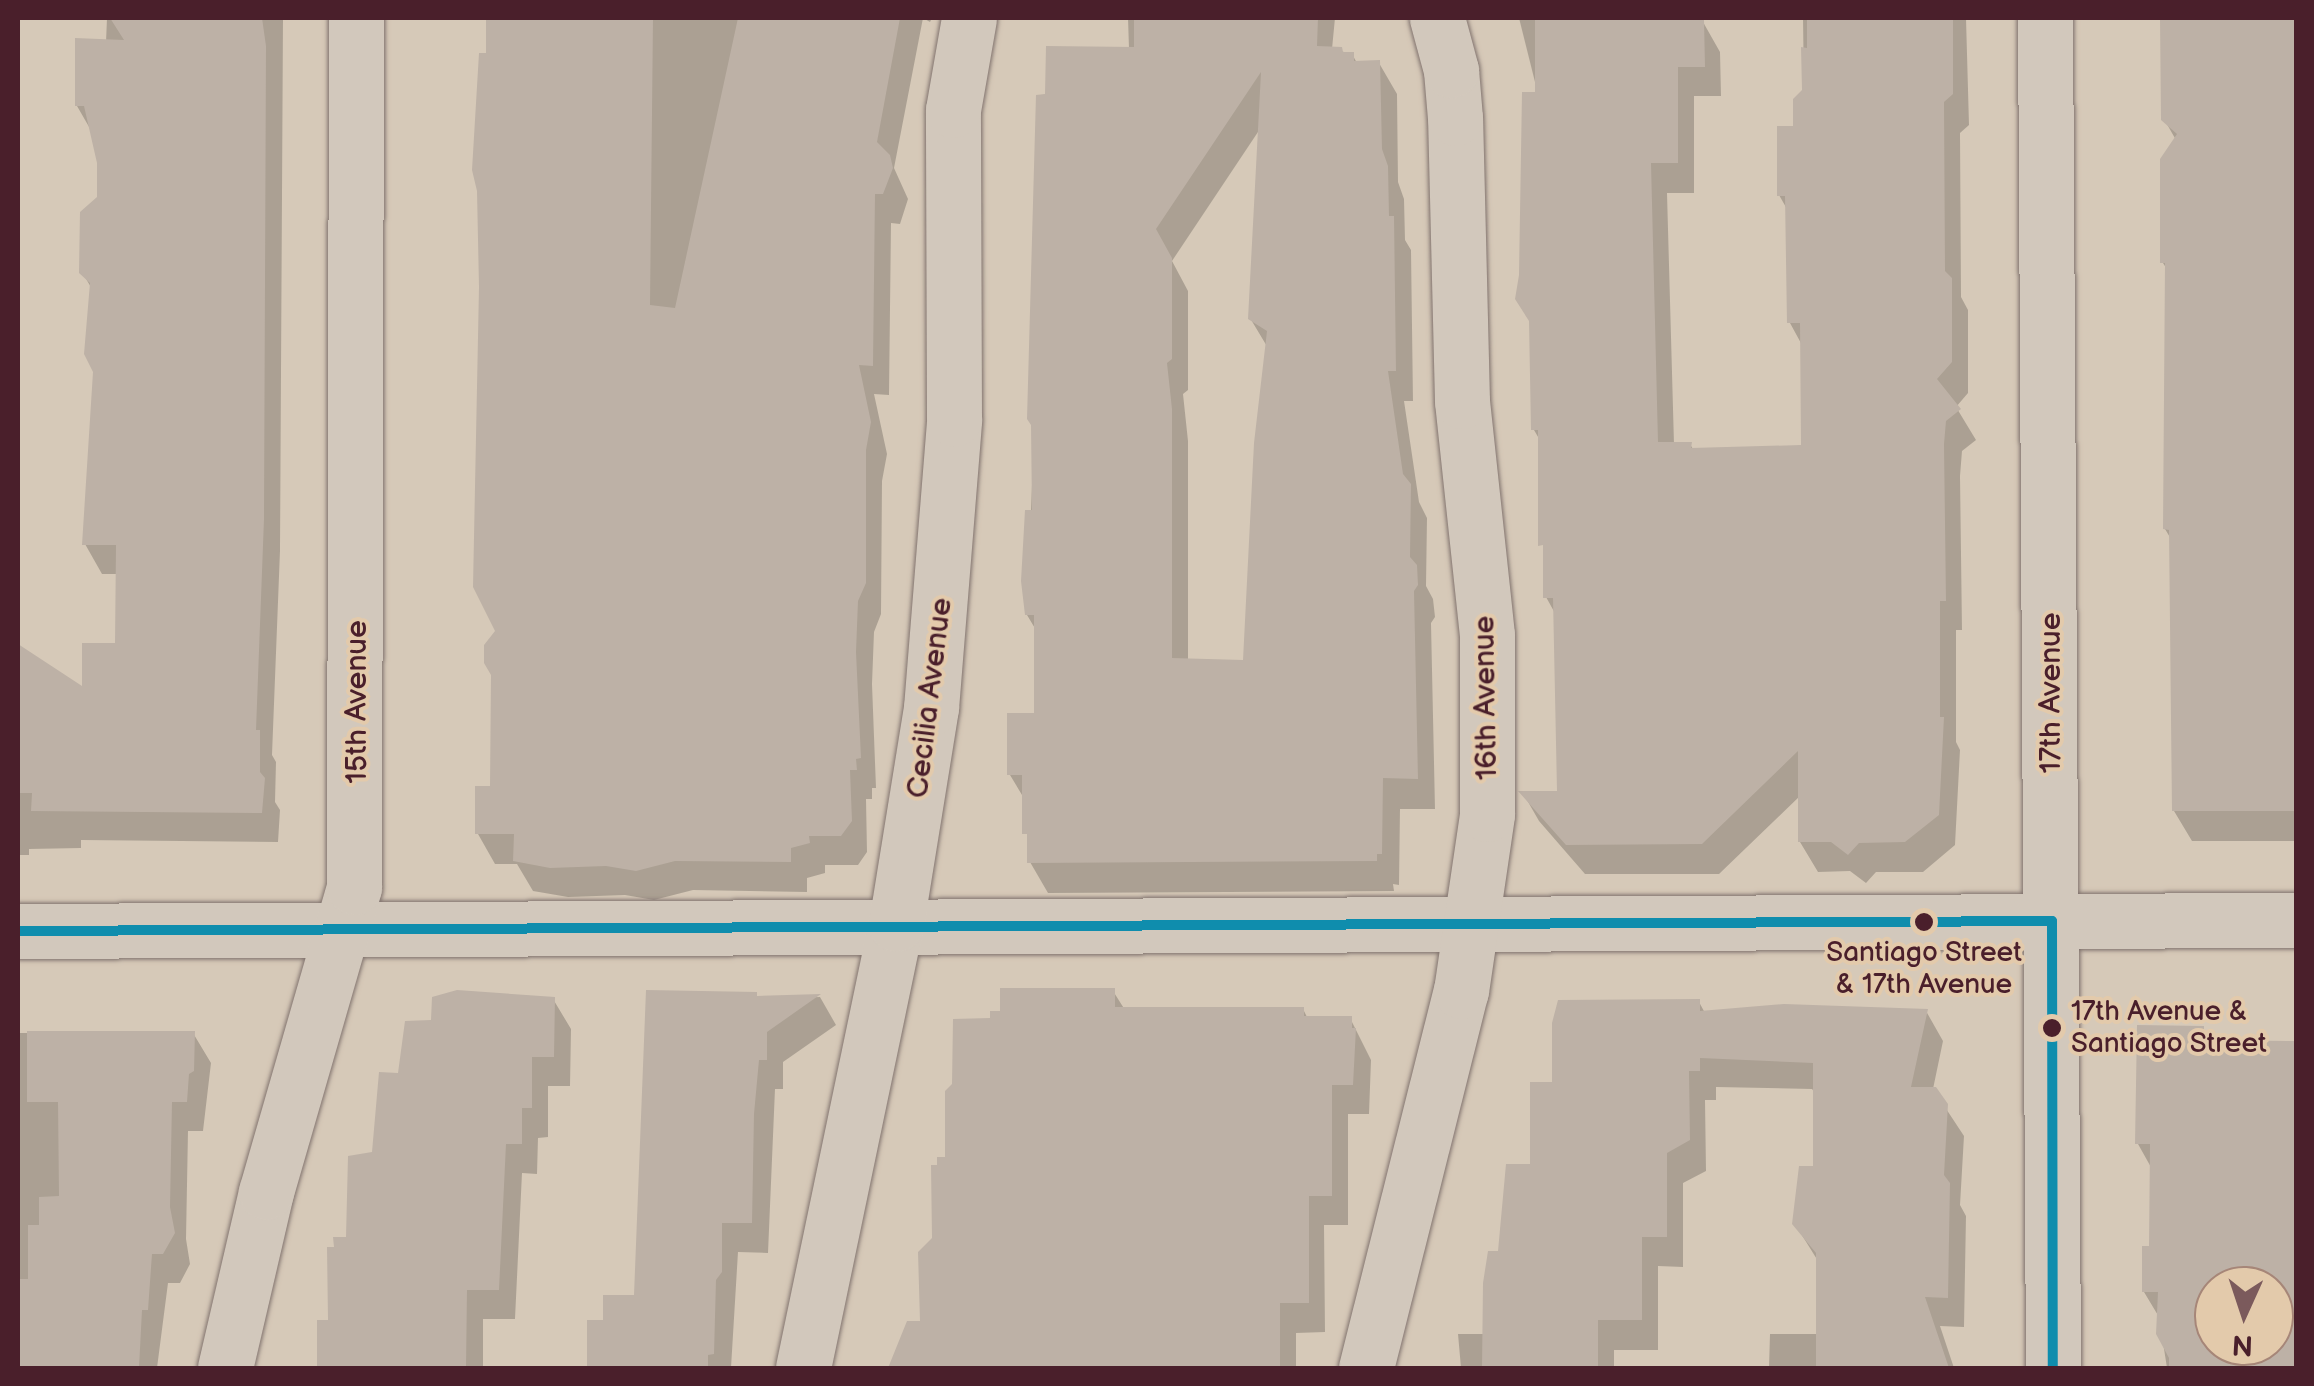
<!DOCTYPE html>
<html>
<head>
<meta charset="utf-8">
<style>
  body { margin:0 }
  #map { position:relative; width:2314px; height:1386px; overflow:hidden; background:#d6c9b8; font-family:"Balsamiq Sans",sans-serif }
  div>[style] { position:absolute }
  .shadow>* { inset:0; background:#0003 }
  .building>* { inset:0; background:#bdb1a6 }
  .roads { filter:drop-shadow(0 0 2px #81736e) drop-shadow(0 0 2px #81736e) }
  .minor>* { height:55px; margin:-27.5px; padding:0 27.5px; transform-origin:27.5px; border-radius:27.5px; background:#d2c8bc }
  .bus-1>* { height:10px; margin:-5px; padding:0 5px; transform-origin:5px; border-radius:5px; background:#0f8dad }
  .dots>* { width:28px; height:28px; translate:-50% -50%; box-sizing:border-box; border:5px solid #e3caab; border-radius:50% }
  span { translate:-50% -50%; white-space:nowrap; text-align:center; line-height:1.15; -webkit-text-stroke:8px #e3caab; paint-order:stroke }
  .bus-label { font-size:28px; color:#4a1f2b }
  .left { translate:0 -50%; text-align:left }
  .street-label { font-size:30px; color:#4a1f2b }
  .frame { position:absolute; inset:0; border:20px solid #4a1f2b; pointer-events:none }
  .north { position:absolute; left:2194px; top:1266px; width:100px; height:100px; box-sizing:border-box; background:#e3caab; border:2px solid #a68678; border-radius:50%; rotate:183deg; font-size:28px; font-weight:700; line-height:40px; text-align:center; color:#4a1f2b }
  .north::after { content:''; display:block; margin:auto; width:35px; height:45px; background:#7b5a5c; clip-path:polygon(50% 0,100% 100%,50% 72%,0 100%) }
</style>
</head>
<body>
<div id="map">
  <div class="shadow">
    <i style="clip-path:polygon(107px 18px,283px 18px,280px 551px,272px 755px,276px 762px,275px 802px,280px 810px,278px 842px,81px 840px,81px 848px,29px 849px,29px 855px,18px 855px,18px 649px,84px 691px,118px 645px,119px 574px,102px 574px,85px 544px,96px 371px,92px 289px,82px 272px,100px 198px,100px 163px,92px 132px,77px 106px,106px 42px)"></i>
    <i style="clip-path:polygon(486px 18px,932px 18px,930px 22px,923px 18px,894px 168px,908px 199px,900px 224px,891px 223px,889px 395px,874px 394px,887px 454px,882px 481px,881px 614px,874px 632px,872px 684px,876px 788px,872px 788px,872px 799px,866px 799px,867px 852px,858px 865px,825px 865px,825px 873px,807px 878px,807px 892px,693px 890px,654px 900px,625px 895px,568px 897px,533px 891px,517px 864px,495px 864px,478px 834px,493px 788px,498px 631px)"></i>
    <i style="clip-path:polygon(evenodd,1128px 18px,1335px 18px,1332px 49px,1352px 54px,1357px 63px,1379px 63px,1397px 94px,1398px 182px,1404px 199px,1405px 240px,1411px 250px,1413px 401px,1404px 401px,1419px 502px,1427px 518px,1426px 586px,1433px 599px,1435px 617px,1431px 623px,1435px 809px,1400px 809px,1399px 885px,1393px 884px,1394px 891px,1048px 893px,1030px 862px,1025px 800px,1010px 775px,1036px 716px,1036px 630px,1027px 615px,1047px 96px,1129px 49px,1128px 18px,1260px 129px,1250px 318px,1268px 348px,1245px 662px,1188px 661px,1188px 441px,1183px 394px,1188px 390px,1188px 291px,1172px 261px,1260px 129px)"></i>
    <i style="clip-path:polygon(1519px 18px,1690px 18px,1691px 22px,1703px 22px,1720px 52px,1721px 96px,1694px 96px,1694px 193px,1667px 193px,1674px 444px,1690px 444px,1694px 451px,1801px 450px,1802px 345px,1790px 323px,1787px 209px,1779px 195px,1804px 91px,1803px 18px,1966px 18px,1969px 125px,1960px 133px,1961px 297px,1968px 310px,1968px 393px,1956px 407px,1976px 440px,1962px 451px,1960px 476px,1962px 630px,1956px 630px,1956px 742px,1960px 750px,1955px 845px,1923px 872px,1876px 872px,1866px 883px,1850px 871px,1818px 872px,1800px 842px,1801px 795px,1719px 874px,1585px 874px,1539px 821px,1523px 793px,1560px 794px,1556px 615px,1546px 597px,1541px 442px,1534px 430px,1531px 323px,1538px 94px)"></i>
    <i style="clip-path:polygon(2161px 18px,2296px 18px,2296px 841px,2192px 841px,2174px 811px,2171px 539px,2165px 529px,2168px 271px,2163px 263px,2176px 140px,2164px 119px)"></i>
    <i style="clip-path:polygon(1113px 991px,1125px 1010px,1303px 1009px,1308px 1019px,1350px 1018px,1371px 1060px,1369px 1114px,1348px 1114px,1348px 1225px,1324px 1225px,1325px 1332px,1296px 1333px,1296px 1368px,1112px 1368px,1111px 1204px,1042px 1204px,1040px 1368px,901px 1368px,901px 1344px,923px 1323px,948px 1160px,992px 1021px)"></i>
    <i style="clip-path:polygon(820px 997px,836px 1025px,783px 1062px,783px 1089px,775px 1089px,768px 1253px,738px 1252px,731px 1368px,590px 1368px,590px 1322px,606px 1322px,636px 1298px,758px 999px)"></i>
    <i style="clip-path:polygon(553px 999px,571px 1029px,570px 1086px,548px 1086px,548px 1137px,538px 1138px,537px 1174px,522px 1173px,515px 1319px,483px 1319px,483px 1368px,319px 1368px,320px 1322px,330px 1323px,374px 1155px,401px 1076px,433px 1022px)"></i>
    <i style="clip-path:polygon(1699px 1002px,1705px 1013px,1926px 1011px,1943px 1041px,1933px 1089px,1964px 1136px,1960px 1205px,1966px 1216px,1964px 1327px,1940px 1326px,1954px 1368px,1769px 1368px,1770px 1334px,1818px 1334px,1818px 1261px,1795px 1224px,1815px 1169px,1815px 1093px,1812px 1089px,1716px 1087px,1716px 1100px,1705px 1100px,1706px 1171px,1683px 1183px,1683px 1267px,1658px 1266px,1658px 1350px,1614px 1350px,1614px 1368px,1461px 1368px,1458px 1334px,1485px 1334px,1501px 1254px,1533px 1167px,1555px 1084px)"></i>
    <i style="clip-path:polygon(evenodd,2202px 1028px,2211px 1043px,2296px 1041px,2296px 1368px,2167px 1368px,2159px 1317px,2144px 1292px,2151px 1248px,2152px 1169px,2138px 1144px,2202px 1028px,2214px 1286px,2274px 1286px,2274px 1346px,2214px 1346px,2214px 1286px)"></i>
    <i style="clip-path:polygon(18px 1033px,193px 1033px,211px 1063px,203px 1131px,188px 1131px,186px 1239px,190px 1264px,180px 1283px,168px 1283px,157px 1368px,18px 1368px)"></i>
  </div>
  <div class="building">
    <i style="clip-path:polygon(110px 18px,262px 18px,266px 46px,264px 519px,256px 730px,260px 730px,260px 772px,265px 778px,262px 813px,31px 811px,32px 793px,18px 793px,18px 644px,82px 686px,82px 643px,115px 643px,116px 545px,82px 545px,93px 372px,84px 354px,90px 283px,79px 273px,80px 212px,97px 197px,97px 163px,84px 106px,75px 106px,75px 38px,124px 40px)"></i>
    <i style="clip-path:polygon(486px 18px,653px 18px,650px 305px,675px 308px,738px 18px,900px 18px,877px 142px,890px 155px,893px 168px,883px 194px,875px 194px,873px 366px,859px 365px,871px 422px,866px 450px,866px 583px,858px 601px,856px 652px,861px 758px,856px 759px,857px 770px,850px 770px,852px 821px,841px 836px,809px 836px,810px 843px,791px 848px,791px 862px,675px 861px,636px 871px,606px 866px,550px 868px,513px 861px,514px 834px,475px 834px,475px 786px,490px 786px,491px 675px,484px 663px,484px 645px,495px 631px,473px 587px,479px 287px,477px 191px,472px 170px,479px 53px,486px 53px)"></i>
    <i style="clip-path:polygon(evenodd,1134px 18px,1318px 18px,1317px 46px,1342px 47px,1343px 52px,1354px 52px,1354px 61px,1380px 60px,1382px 149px,1388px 166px,1389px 216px,1394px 216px,1396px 371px,1388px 371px,1403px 474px,1411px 484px,1410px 557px,1417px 565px,1418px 585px,1414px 591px,1418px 779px,1383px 778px,1382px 854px,1377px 854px,1377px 861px,1027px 863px,1027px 834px,1022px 834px,1022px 775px,1007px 775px,1007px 713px,1034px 713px,1034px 615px,1025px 615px,1021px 581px,1025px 510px,1032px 510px,1031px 425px,1027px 419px,1036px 95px,1045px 94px,1046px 46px,1134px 47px,1134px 18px,1261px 72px,1248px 319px,1267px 331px,1254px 443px,1243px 660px,1172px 658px,1172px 409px,1167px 363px,1172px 359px,1172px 258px,1156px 229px,1261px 72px)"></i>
    <i style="clip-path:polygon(1535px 18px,1704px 20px,1705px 67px,1678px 67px,1678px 163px,1651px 163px,1658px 442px,1692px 442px,1691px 448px,1801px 445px,1800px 323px,1787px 323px,1785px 196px,1777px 196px,1777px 126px,1793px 126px,1793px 99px,1802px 90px,1801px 47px,1807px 48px,1807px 18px,1953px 18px,1953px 94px,1944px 102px,1945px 271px,1952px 278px,1952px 362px,1937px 379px,1961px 409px,1946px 421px,1944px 444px,1946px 601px,1940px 601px,1940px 717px,1944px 717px,1939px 815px,1905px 842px,1859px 843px,1848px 855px,1831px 842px,1798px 842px,1798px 751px,1702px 844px,1566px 845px,1518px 791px,1557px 791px,1553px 598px,1543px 598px,1543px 545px,1538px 546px,1538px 430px,1531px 430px,1529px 321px,1515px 299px,1519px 275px,1522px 92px,1535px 92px)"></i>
    <i style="clip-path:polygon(2160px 18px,2296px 18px,2296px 811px,2172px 811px,2169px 530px,2163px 529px,2165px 263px,2160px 263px,2160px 159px,2177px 134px,2161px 120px)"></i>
    <i style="clip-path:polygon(1000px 988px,1115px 988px,1115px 1007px,1304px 1007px,1304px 1016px,1352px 1016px,1352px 1028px,1356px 1028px,1353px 1085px,1332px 1085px,1332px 1196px,1309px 1196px,1309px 1303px,1280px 1303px,1280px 1368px,888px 1368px,907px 1321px,920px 1321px,918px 1252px,932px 1238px,931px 1165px,937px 1165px,937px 1157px,945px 1157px,945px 1091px,952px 1084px,953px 1019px,990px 1018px,990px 1011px,1000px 1011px)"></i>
    <i style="clip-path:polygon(457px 990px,555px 997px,554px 1057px,532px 1057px,532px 1108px,522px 1108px,522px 1144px,506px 1144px,499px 1290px,467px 1290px,466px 1368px,317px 1368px,317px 1320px,328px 1320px,327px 1247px,334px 1247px,333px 1237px,346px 1237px,348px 1156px,372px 1152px,379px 1072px,398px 1073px,405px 1021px,431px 1020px,432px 997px)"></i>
    <i style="clip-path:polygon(646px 990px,757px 992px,757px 996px,821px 994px,767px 1032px,767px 1060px,759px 1060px,754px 1114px,752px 1223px,722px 1223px,722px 1272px,716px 1280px,714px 1354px,708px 1355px,708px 1368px,587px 1368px,587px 1320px,603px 1320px,603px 1295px,634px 1295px)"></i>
    <i style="clip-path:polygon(1700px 999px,1700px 1011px,1784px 1004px,1928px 1009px,1911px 1087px,1936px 1087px,1948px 1104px,1944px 1175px,1950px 1183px,1948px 1298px,1925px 1297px,1949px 1368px,1816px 1368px,1816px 1253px,1792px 1224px,1799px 1166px,1813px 1166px,1813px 1063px,1700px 1058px,1700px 1071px,1689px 1071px,1690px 1140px,1667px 1153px,1667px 1237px,1642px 1237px,1642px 1320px,1598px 1320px,1598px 1368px,1482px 1368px,1483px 1283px,1488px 1251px,1498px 1251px,1506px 1164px,1530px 1164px,1530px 1082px,1552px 1082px,1552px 1023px,1558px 1000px)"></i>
    <i style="clip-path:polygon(evenodd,2137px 1025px,2204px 1026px,2204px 1040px,2296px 1041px,2296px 1368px,2169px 1368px,2169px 1358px,2156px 1334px,2158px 1292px,2142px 1292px,2142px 1246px,2149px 1246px,2150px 1144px,2135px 1144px,2137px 1025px,2214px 1286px,2274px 1286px,2274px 1346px,2214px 1346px,2214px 1286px)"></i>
    <i style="clip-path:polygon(27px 1031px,195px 1031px,194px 1071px,189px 1074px,187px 1102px,172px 1102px,170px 1207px,175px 1233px,163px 1254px,152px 1254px,148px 1310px,142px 1310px,139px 1368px,18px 1368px,18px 1279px,28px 1279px,28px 1225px,39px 1225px,39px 1197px,59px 1196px,58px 1102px,27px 1102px)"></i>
  </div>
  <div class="roads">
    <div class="minor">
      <i style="left:2045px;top:18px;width:1350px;rotate:89.66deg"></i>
      <i style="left:18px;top:931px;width:2278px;rotate:-0.28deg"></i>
      <i style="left:225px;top:1368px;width:181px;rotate:-76.9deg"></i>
      <i style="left:266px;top:1192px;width:317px;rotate:-73.9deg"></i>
      <i style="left:354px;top:887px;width:869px;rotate:-89.87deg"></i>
      <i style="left:803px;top:1368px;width:454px;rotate:-78.2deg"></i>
      <i style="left:896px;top:924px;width:219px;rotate:-80.8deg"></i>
      <i style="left:931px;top:708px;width:290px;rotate:-85.4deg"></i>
      <i style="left:954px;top:419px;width:309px;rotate:-90.2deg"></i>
      <i style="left:953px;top:110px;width:93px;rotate:-80.1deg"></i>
      <i style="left:1366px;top:1368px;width:389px;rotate:-75.9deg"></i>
      <i style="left:1461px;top:991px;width:179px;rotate:-81.6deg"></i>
      <i style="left:1487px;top:814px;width:179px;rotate:-90deg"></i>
      <i style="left:1487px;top:635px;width:235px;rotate:-96.1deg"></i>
      <i style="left:1462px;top:401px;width:283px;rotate:-91.4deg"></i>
      <i style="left:1455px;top:118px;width:48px;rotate:-94.8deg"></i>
      <i style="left:1451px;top:70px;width:54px;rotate:-105.1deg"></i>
    </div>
  </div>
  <div class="bus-1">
    <i style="left:2052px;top:921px;width:447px;rotate:89.9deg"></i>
    <i style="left:18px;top:931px;width:2034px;rotate:-0.28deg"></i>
  </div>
  <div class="dots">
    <i style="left:1924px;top:922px;background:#4a1f2b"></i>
    <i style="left:2052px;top:1028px;background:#4a1f2b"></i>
  </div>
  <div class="bus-label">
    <span style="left:1924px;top:969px">Santiago Street<br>&amp; 17th Avenue</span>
    <span class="left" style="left:2071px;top:1028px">17th Avenue &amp;<br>Santiago Street</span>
  </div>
  <div class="street-label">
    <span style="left:2051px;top:693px;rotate:-90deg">17th Avenue</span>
    <span style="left:930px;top:698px;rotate:-83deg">Cecilia Avenue</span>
    <span style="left:1486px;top:698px;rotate:-91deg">16th Avenue</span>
    <span style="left:357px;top:702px;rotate:-90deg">15th Avenue</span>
  </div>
  <div class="frame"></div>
  <div class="north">N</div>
</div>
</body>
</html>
